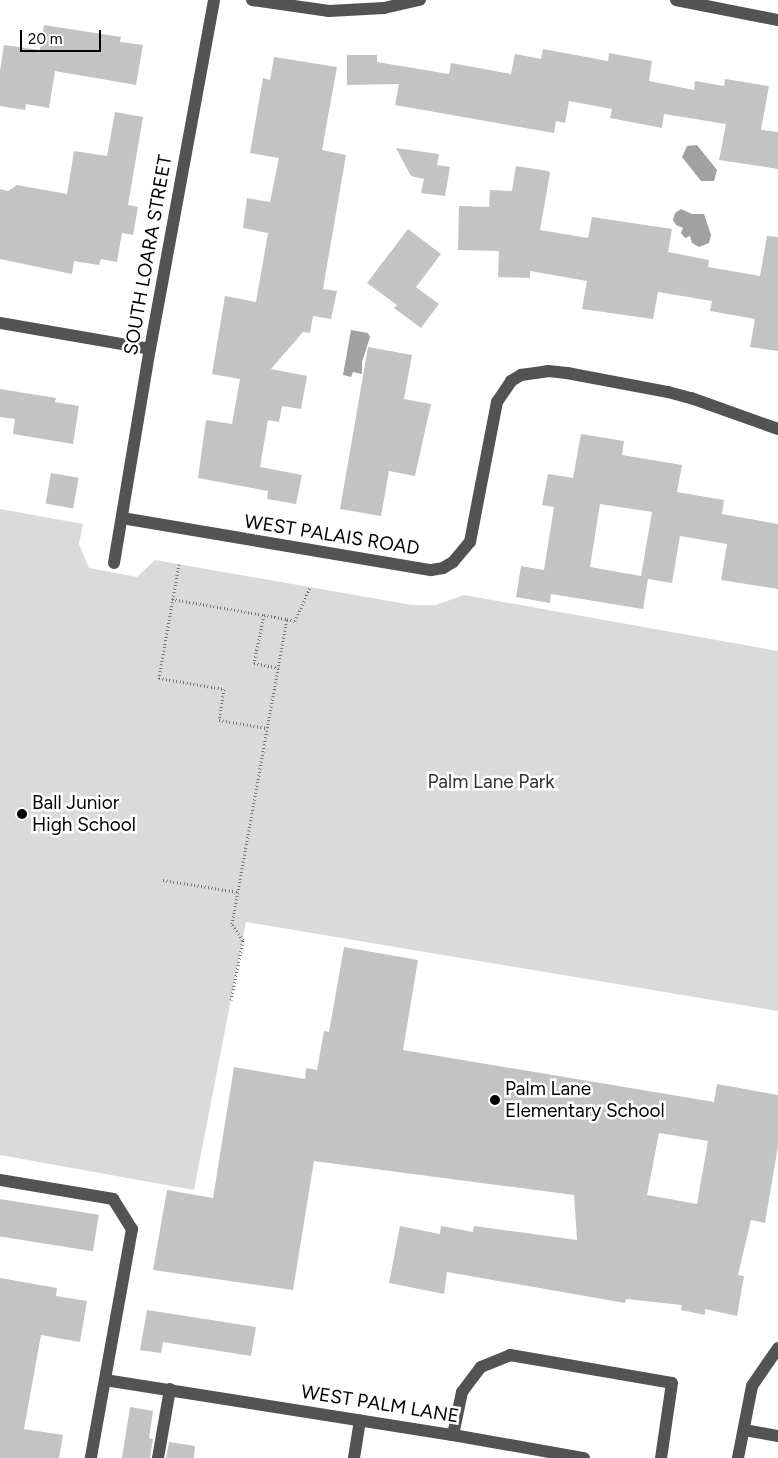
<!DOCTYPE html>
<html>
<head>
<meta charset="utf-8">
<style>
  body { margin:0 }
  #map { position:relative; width:778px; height:1458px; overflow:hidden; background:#fff; font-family:Figtree,sans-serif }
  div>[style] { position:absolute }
  .green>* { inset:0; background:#dadada }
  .water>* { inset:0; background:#a1a1a1 }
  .building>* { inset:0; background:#c3c3c3; transform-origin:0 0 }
  .path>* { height:3px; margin-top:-1.5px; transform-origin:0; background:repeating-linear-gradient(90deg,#757575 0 1px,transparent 0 3.5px) }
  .minor>* { height:12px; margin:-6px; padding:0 6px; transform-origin:6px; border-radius:6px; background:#535353 }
  .dots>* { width:14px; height:14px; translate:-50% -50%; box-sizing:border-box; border:2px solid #fff; border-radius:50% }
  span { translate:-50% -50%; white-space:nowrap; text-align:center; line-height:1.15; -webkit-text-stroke:5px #fff; paint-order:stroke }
  .street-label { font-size:19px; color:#000 }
  .park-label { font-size:19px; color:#313131 }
  .poi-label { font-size:19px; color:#000 }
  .left { translate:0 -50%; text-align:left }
  .scale { position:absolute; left:20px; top:30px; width:81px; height:22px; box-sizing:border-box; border:2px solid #000; border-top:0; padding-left:6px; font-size:15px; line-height:18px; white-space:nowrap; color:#000; -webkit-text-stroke:4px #fff; paint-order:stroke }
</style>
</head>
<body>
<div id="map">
  <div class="green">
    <i style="clip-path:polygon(0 509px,83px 524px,79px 544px,89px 568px,137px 577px,155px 560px,412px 605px,436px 605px,464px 595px,778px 651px,778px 1011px,246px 922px,194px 1190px,0 1155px)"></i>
  </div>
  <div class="water">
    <i style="clip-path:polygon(697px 145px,717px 170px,714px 181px,701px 181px,682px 157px,687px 146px)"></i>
    <i style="clip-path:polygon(681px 209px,692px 214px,704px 214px,711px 235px,709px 243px,699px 247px,692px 243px,690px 236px,685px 238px,681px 233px,683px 228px,676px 225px,673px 220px,675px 213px)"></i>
    <i style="clip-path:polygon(351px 330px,368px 333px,370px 337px,362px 362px,362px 374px,353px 372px,351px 377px,343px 375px)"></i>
  </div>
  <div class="building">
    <i style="clip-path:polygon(44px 25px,121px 37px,120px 42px,143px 45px,136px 85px,55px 71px,49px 108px,26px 104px,25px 110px,0 106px,0 71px,4px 45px,40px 50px)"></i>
    <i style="clip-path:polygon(543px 49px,608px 61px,609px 53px,652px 61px,649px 81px,694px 90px,695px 81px,724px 86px,725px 79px,769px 86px,761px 130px,778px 132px,778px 169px,719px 160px,726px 124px,664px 114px,662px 128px,610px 118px,612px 109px,569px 101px,565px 123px,556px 121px,554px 133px,395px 105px,399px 84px,347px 85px,347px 55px,377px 55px,377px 62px,449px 74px,451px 63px,511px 74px,515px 54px,541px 59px)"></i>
    <i style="clip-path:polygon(274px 57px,337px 67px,322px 150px,346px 155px,323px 289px,337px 291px,331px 319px,313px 316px,310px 333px,303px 332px,271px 369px,307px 376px,301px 409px,282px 406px,279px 422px,268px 420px,260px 467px,302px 475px,296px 504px,267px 499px,268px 491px,198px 478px,206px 420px,232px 424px,240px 379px,212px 374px,225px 296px,256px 302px,268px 233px,243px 228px,247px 198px,270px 202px,279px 158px,250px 153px,263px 78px,270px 80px)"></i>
    <i style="clip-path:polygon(115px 112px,143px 117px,128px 205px,138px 207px,133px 235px,122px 233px,117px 262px,101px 259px,99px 265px,74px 261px,72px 274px,0 259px,0 189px,8px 191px,17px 185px,67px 194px,74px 151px,107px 156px)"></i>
    <i style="clip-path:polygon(396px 148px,439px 154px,437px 165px,450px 167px,445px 196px,421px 193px,424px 179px,411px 176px)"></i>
    <i style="clip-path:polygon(516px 166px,548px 171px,550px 173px,540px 230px,588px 238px,592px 217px,672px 229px,668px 252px,709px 260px,708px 267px,760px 276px,767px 236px,778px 237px,778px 351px,750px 347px,755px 319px,710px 311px,712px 301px,658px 292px,653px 319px,582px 309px,587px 281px,530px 271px,530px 278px,498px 277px,499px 251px,458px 250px,459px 206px,489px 207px,490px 190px,512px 191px)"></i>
    <i style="clip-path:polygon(408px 229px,441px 254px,416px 287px,439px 304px,421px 328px,394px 308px,397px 305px,367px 283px)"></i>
    <i style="clip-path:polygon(368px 347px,412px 355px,404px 399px,431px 404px,415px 476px,389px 471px,381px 516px,340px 509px)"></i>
    <i style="clip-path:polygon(0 389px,56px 398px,55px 402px,79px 406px,73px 444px,13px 434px,15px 419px,0 417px)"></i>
    <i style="clip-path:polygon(evenodd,581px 434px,624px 441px,622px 455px,682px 465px,677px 492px,724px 500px,722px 514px,778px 524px,778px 589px,721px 580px,727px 544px,680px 536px,672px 583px,648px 579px,643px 609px,551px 594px,550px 603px,516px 597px,521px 566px,544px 570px,554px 507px,542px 505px,548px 474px,573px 478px,581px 434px,600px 504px,652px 512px,641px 576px,590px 567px,600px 504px)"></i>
    <i style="left:51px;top:473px;width:28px;height:31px;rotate:10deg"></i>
    <i style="clip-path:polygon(evenodd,344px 947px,418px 960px,403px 1050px,714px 1102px,717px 1084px,778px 1095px,778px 1146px,765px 1223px,751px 1220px,738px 1275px,744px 1276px,737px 1316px,705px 1309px,705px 1315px,681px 1310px,682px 1305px,626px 1299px,625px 1303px,447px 1272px,444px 1294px,389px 1283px,400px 1226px,440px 1234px,441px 1226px,473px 1232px,474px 1226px,577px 1240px,574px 1195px,314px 1161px,293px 1290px,153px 1270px,167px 1190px,213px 1198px,234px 1067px,305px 1079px,306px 1068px,317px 1070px,324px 1031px,329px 1032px,344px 947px,659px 1133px,708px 1141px,697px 1204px,647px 1195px,659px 1133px)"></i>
    <i style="left:0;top:1199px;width:100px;height:37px;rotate:9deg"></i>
    <i style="clip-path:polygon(0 1278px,57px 1288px,56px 1296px,87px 1301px,80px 1342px,41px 1335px,24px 1429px,63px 1435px,59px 1458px,0 1458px)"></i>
    <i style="clip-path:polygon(147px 1310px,256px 1327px,251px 1356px,163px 1342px,161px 1353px,140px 1350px)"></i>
    <i style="clip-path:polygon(130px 1407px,153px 1411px,149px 1438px,153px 1439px,150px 1458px,122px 1458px)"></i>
    <i style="clip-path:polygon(169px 1442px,195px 1446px,194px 1458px,166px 1458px)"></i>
  </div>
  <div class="path">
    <i style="left:179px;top:564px;width:116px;rotate:100deg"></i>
    <i style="left:159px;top:678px;width:66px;rotate:9.6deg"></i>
    <i style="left:224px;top:689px;width:31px;rotate:99deg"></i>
    <i style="left:219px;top:720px;width:49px;rotate:9.5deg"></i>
    <i style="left:172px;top:599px;width:93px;rotate:9.9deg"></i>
    <i style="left:264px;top:615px;width:49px;rotate:101.8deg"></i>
    <i style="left:254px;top:663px;width:25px;rotate:11deg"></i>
    <i style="left:264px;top:615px;width:23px;rotate:10deg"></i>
    <i style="left:163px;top:880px;width:76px;rotate:9.1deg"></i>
    <i style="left:231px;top:1000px;width:61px;rotate:-78.7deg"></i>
    <i style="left:243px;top:940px;width:19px;rotate:-125deg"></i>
    <i style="left:232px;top:924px;width:310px;rotate:-79.8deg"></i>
    <i style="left:287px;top:619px;width:8px;rotate:14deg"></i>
    <i style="left:295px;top:621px;width:37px;rotate:-66deg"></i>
  </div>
  <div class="minor">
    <i style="left:252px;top:0;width:78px;rotate:8.1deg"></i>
    <i style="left:329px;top:11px;width:55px;rotate:-3.1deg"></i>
    <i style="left:384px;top:8px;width:37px;rotate:-13deg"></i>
    <i style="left:676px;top:0;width:104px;rotate:11.1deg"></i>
    <i style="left:0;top:323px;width:152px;rotate:9.8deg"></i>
    <i style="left:122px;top:518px;width:313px;rotate:9.6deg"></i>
    <i style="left:431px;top:570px;width:12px;rotate:-9deg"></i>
    <i style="left:443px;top:568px;width:12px;rotate:-31deg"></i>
    <i style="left:453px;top:562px;width:26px;rotate:-50deg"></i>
    <i style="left:470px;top:542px;width:143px;rotate:-79.1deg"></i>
    <i style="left:497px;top:402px;width:25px;rotate:-56deg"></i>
    <i style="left:511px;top:381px;width:12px;rotate:-31deg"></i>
    <i style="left:521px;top:375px;width:27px;rotate:-8deg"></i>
    <i style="left:548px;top:371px;width:19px;rotate:6deg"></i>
    <i style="left:567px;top:373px;width:103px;rotate:10.7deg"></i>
    <i style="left:668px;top:392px;width:24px;rotate:15deg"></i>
    <i style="left:691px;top:398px;width:92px;rotate:19.6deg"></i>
    <i style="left:114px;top:563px;width:217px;rotate:-80.5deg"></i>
    <i style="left:150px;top:349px;width:355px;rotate:-79.6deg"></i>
    <i style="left:0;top:1180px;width:115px;rotate:9.5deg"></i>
    <i style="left:113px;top:1199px;width:36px;rotate:58deg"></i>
    <i style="left:132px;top:1229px;width:233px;rotate:100.2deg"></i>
    <i style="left:105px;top:1380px;width:352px;rotate:9deg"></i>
    <i style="left:453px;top:1435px;width:133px;rotate:10deg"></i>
    <i style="left:744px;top:1430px;width:35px;rotate:10deg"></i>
    <i style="left:453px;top:1435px;width:44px;rotate:-78.2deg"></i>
    <i style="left:462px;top:1392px;width:31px;rotate:-53deg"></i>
    <i style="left:481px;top:1367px;width:31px;rotate:-22deg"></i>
    <i style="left:510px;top:1355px;width:164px;rotate:9.8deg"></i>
    <i style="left:672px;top:1383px;width:76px;rotate:98.3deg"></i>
    <i style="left:158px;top:1458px;width:70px;rotate:-80.1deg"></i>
    <i style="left:354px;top:1458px;width:38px;rotate:-81deg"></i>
    <i style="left:738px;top:1458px;width:73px;rotate:-79deg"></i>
    <i style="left:752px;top:1386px;width:46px;rotate:-55.6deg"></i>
  </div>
  <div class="dots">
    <i style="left:22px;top:814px;background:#000"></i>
    <i style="left:495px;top:1100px;background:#000"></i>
  </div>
  <div class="street-label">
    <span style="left:148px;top:255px;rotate:-80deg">SOUTH LOARA STREET</span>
    <span style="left:332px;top:535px;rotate:9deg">WEST PALAIS ROAD</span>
    <span style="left:380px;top:1404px;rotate:9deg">WEST PALM LANE</span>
  </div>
  <div class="park-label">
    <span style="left:491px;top:782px">Palm Lane Park</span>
  </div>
  <div class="poi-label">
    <span class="left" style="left:32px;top:814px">Ball Junior<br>High School</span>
    <span class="left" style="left:505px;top:1100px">Palm Lane<br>Elementary School</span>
  </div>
  <div class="scale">20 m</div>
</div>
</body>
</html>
